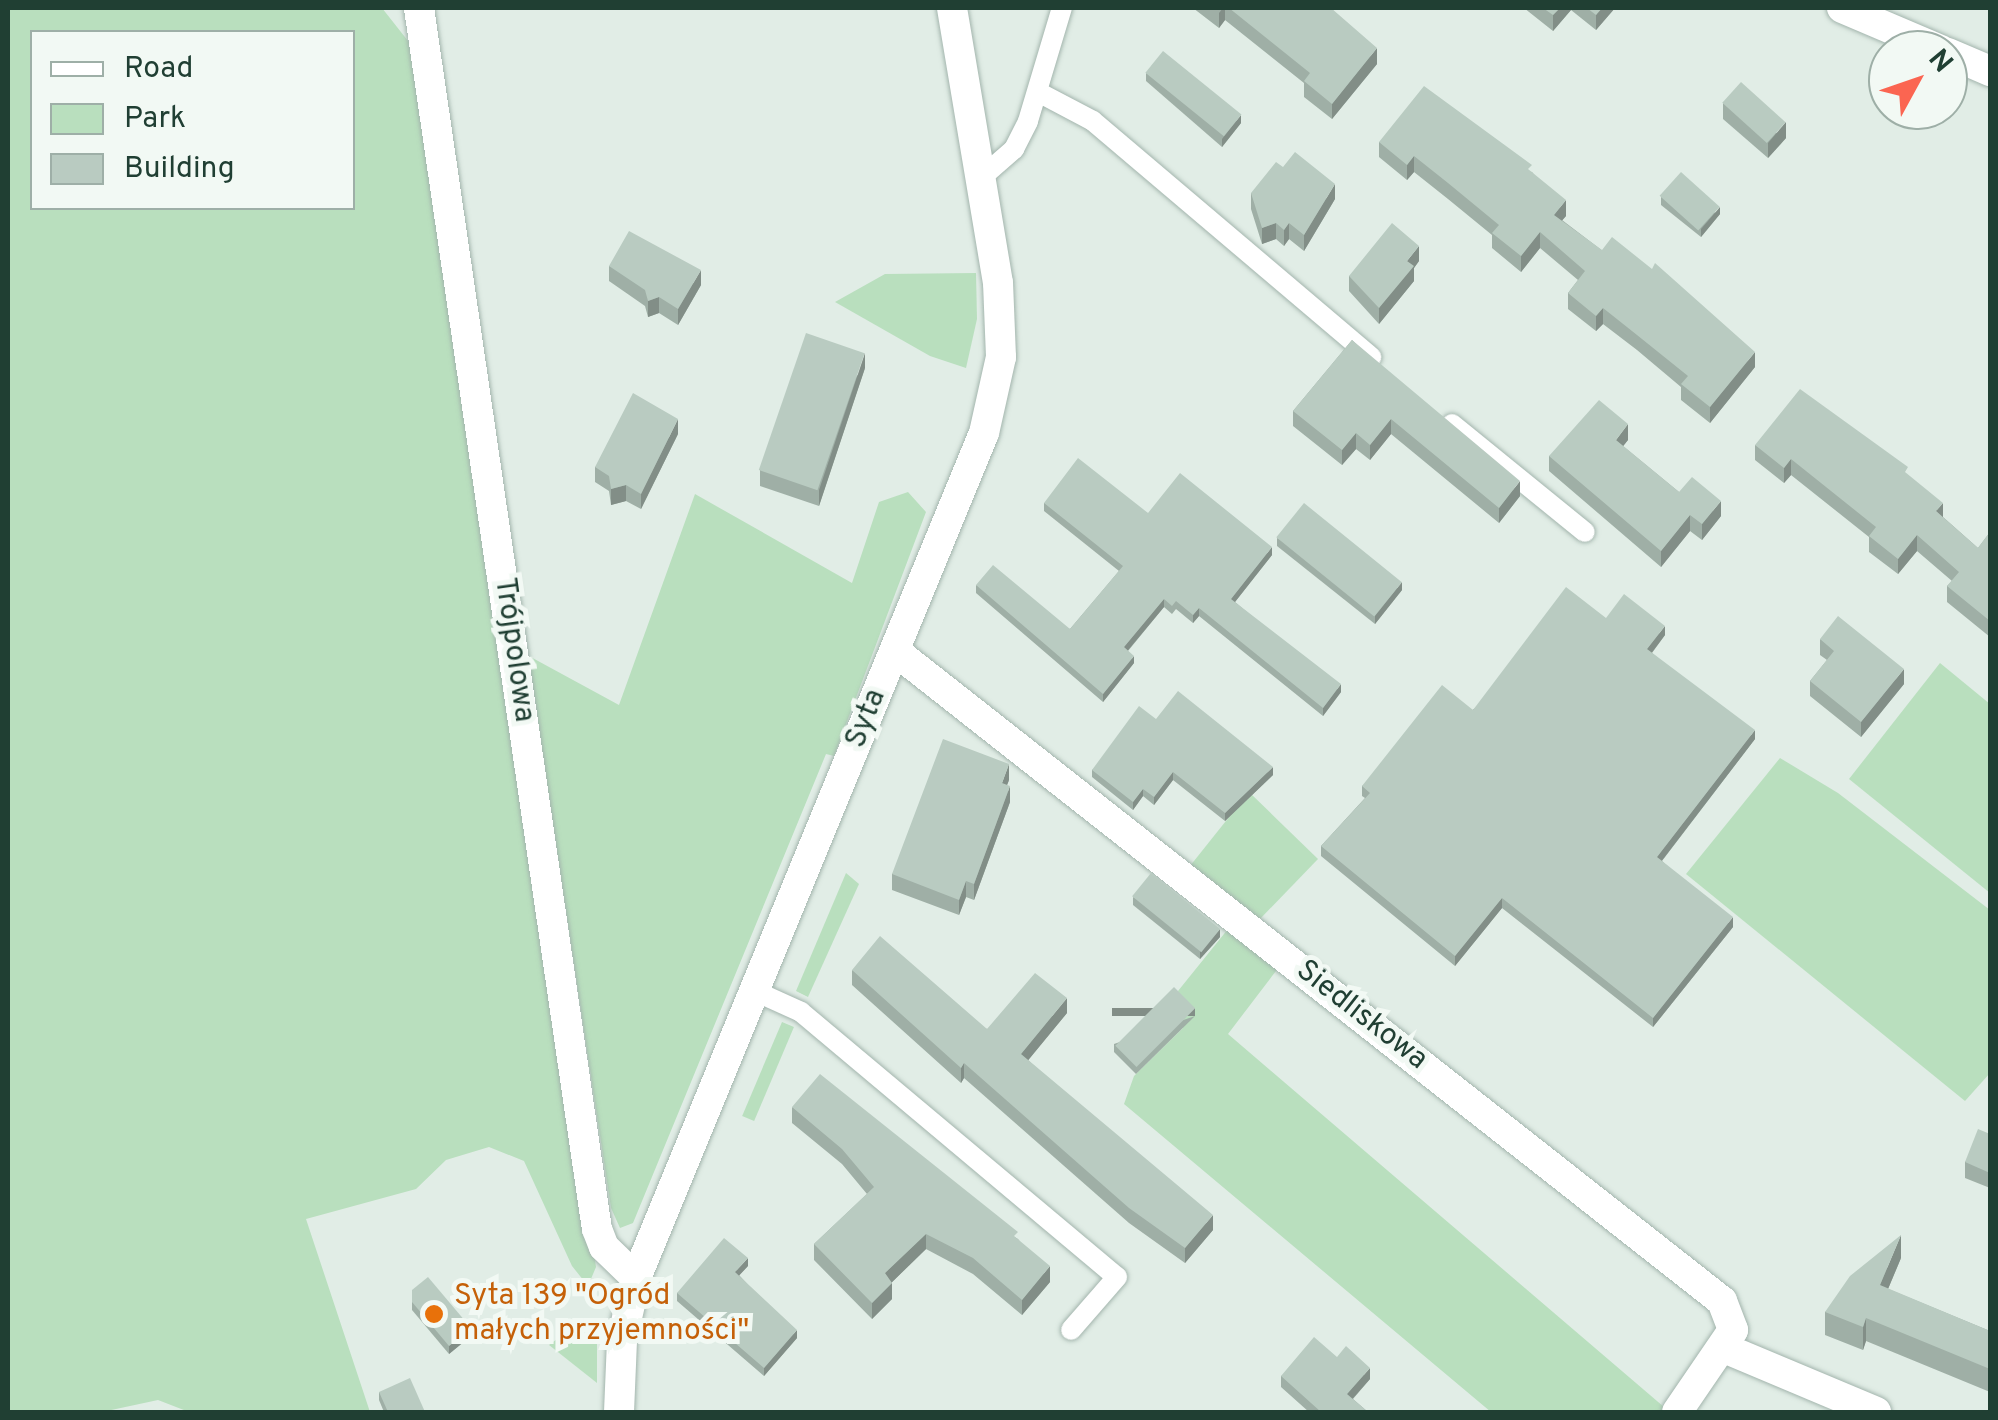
<!DOCTYPE html>
<html>
<head>
<meta charset="utf-8">
<style>
  body { margin:0 }
  #map { position:relative; width:1998px; height:1420px; overflow:hidden; background:#e1ede6; font-family:Overpass,sans-serif }
  div>[style] { position:absolute }
  .green>* { inset:0; background:#b9dfbe; transform-origin:0 0 }
  .roads { filter:drop-shadow(0 0 2px #a3b5ad) drop-shadow(0 0 2px #a3b5ad) }
  .lane>* { height:20px; margin:-10px; padding:0 10px; transform-origin:10px; border-radius:10px; background:#fff }
  .street>* { height:30px; margin:-15px; padding:0 15px; transform-origin:15px; border-radius:15px; background:#fff }
  .secondary>* { height:30px; margin:-15px; padding:0 15px; transform-origin:15px; border-radius:15px; background:#fff }
  .wall>* { inset:0; background:#9fafa6 }
  .shaded-wall>* { inset:0; background:#828e87; transform-origin:0 0 }
  .building>* { inset:0; background:#b9cbc1; transform-origin:0 0 }
  .dots>* { width:28px; height:28px; translate:-50% -50%; box-sizing:border-box; border:5px solid #f2f9f4; border-radius:50% }
  span { translate:-50% -50%; white-space:nowrap; text-align:center; line-height:1.15; -webkit-text-stroke:10px #f2f9f4; paint-order:stroke }
  .street-label { font-size:30px; color:#203f33 }
  .food-label { font-size:30px; color:#c56008 }
  .left { translate:0 -50%; text-align:left }
  .frame { position:absolute; inset:0; border:10px solid #203f33; pointer-events:none }
  .legend { position:absolute; left:30px; top:30px; width:325px; height:180px; box-sizing:border-box; background:#f2f9f4; border:2px solid #9eafa7; margin:0; padding:12px 18px; list-style:none; font-size:30px; color:#203f33 }
  .legend li { display:flex; align-items:center; gap:20px; height:50px }
  .legend b { width:50px; border:2px solid #9eafa7 }
  .north { position:absolute; left:1868px; top:30px; width:100px; height:100px; box-sizing:border-box; background:#f2f9f4; border:2px solid #9eafa7; border-radius:50%; rotate:50deg; font-size:28px; font-weight:700; line-height:40px; text-align:center; color:#203f33 }
  .north::after { content:''; display:block; margin:auto; width:35px; height:45px; background:#fb6551; clip-path:polygon(50% 0,100% 100%,50% 72%,0 100%) }
</style>
</head>
<body>
<div id="map">
  <div class="green">
    <i style="clip-path:polygon(evenodd,8px 8px,382px 8px,412px 46px,596px 1267px,588px 1286px,572px 1266px,524px 1161px,489px 1147px,446px 1160px,416px 1189px,306px 1219px,370px 1412px,189px 1412px,158px 1400px,102px 1412px,8px 1412px,8px 8px,32px 32px,352px 32px,352px 208px,32px 208px,32px 32px)"></i>
    <i style="clip-path:polygon(976px 273px,977px 319px,966px 368px,930px 356px,835px 302px,885px 274px)"></i>
    <i style="clip-path:polygon(908px 492px,926px 512px,834px 756px,826px 754px,633px 1223px,620px 1228px,611px 1208px,527px 655px,619px 705px,695px 494px,852px 583px,879px 502px)"></i>
    <i style="clip-path:polygon(1940px 663px,1990px 704px,1990px 893px,1849px 779px)"></i>
    <i style="clip-path:polygon(1780px 758px,1838px 793px,1990px 910px,1990px 1073px,1965px 1101px,1686px 874px)"></i>
    <i style="clip-path:polygon(1249px 792px,1318px 859px,1259px 920px,1190px 866px)"></i>
    <i style="clip-path:polygon(846px 873px,859px 884px,808px 997px,796px 991px)"></i>
    <i style="clip-path:polygon(1228px 929px,1279px 967px,1228px 1034px,1664px 1407px,1660px 1412px,1491px 1412px,1124px 1104px,1134px 1076px,1183px 1028px,1178px 991px)"></i>
    <i style="left:782px;top:1022px;width:13px;height:102px;rotate:23deg"></i>
    <i style="clip-path:polygon(577px 1324px,597px 1335px,597px 1383px,549px 1345px)"></i>
  </div>
  <div class="roads">
    <div class="lane">
      <i style="left:1038px;top:92px;width:62px;rotate:27.8deg"></i>
      <i style="left:1093px;top:121px;width:365px;rotate:40.3deg"></i>
      <i style="left:982px;top:177px;width:43px;rotate:-41.2deg"></i>
      <i style="left:1014px;top:149px;width:31px;rotate:-63deg"></i>
      <i style="left:1028px;top:121px;width:118px;rotate:-73.3deg"></i>
      <i style="left:1452px;top:424px;width:171px;rotate:39.1deg"></i>
      <i style="left:757px;top:992px;width:48px;rotate:24.4deg"></i>
      <i style="left:801px;top:1012px;width:412px;rotate:40deg"></i>
      <i style="left:1117px;top:1277px;width:70px;rotate:131deg"></i>
    </div>
    <div class="street">
      <i style="left:419px;top:8px;width:1234px;rotate:81.71deg"></i>
      <i style="left:597px;top:1229px;width:19px;rotate:69deg"></i>
      <i style="left:604px;top:1247px;width:45px;rotate:44.1deg"></i>
      <i style="left:1842px;top:8px;width:108px;rotate:23deg"></i>
      <i style="left:1948px;top:53px;width:46px;rotate:23.2deg"></i>
      <i style="left:895px;top:651px;width:1052px;rotate:38.17deg"></i>
      <i style="left:1722px;top:1301px;width:31px;rotate:69deg"></i>
      <i style="left:1733px;top:1330px;width:99px;rotate:124.3deg"></i>
      <i style="left:1724px;top:1348px;width:165px;rotate:22.8deg"></i>
    </div>
    <div class="secondary">
      <i style="left:619px;top:1412px;width:72px;rotate:-87.6deg"></i>
      <i style="left:622px;top:1340px;width:64px;rotate:-77.3deg"></i>
      <i style="left:636px;top:1278px;width:914px;rotate:-67.62deg"></i>
      <i style="left:984px;top:433px;width:78px;rotate:-77.4deg"></i>
      <i style="left:1001px;top:357px;width:74px;rotate:-92.3deg"></i>
      <i style="left:998px;top:283px;width:279px;rotate:-99.5deg"></i>
    </div>
  </div>
  <div class="wall">
    <i style="clip-path:polygon(1193px 8px,1331px 8px,1377px 64px,1332px 119px,1304px 97px,1304px 83px,1225px 20px,1219px 28px)"></i>
    <i style="clip-path:polygon(1524px 8px,1615px 8px,1596px 30px,1571px 10px,1553px 31px)"></i>
    <i style="clip-path:polygon(1146px 73px,1241px 123px,1222px 147px,1146px 81px)"></i>
    <i style="clip-path:polygon(1723px 103px,1786px 138px,1768px 158px,1723px 119px)"></i>
    <i style="clip-path:polygon(1379px 142px,1532px 172px,1566px 216px,1562px 220px,1755px 367px,1710px 423px,1681px 400px,1681px 387px,1637px 350px,1603px 324px,1596px 331px,1568px 309px,1568px 293px,1578px 280px,1540px 248px,1521px 272px,1492px 248px,1492px 235px,1448px 199px,1414px 172px,1407px 180px,1379px 157px)"></i>
    <i style="clip-path:polygon(1251px 193px,1335px 199px,1304px 251px,1289px 239px,1284px 246px,1276px 239px,1262px 244px,1251px 209px)"></i>
    <i style="clip-path:polygon(1661px 197px,1720px 214px,1701px 237px,1661px 205px)"></i>
    <i style="clip-path:polygon(1419px 261px,1414px 268px,1414px 281px,1379px 324px,1349px 291px,1349px 276px)"></i>
    <i style="clip-path:polygon(609px 266px,701px 285px,678px 325px,659px 313px,648px 317px,645px 306px,609px 281px)"></i>
    <i style="clip-path:polygon(1352px 340px,1520px 496px,1499px 523px,1391px 434px,1370px 460px,1356px 449px,1342px 465px,1293px 426px,1293px 411px)"></i>
    <i style="clip-path:polygon(865px 368px,819px 506px,760px 486px,760px 470px)"></i>
    <i style="clip-path:polygon(678px 434px,641px 509px,626px 501px,611px 505px,609px 491px,595px 482px,595px 467px)"></i>
    <i style="clip-path:polygon(1628px 440px,1623px 446px,1679px 492px,1721px 516px,1702px 540px,1690px 531px,1661px 567px,1549px 471px,1549px 456px)"></i>
    <i style="clip-path:polygon(1755px 445px,1908px 475px,1943px 517px,1978px 548px,1990px 532px,1990px 637px,1947px 602px,1947px 586px,1952px 581px,1917px 551px,1898px 574px,1869px 552px,1869px 537px,1791px 475px,1784px 483px,1755px 460px)"></i>
    <i style="clip-path:polygon(1044px 503px,1148px 513px,1272px 555px,1235px 602px,1341px 692px,1323px 716px,1199px 616px,1193px 623px,1176px 609px,1172px 614px,1164px 607px,1128px 651px,1134px 663px,1103px 702px,976px 593px,976px 585px,1070px 629px,1119px 571px,1044px 511px)"></i>
    <i style="clip-path:polygon(1277px 538px,1402px 590px,1375px 624px,1277px 546px)"></i>
    <i style="clip-path:polygon(1606px 618px,1665px 635px,1652px 653px,1755px 739px,1662px 861px,1733px 927px,1653px 1027px,1502px 908px,1455px 966px,1321px 856px,1321px 846px,1365px 798px,1362px 796px,1362px 786px)"></i>
    <i style="clip-path:polygon(1820px 639px,1904px 684px,1861px 737px,1810px 696px,1810px 681px,1827px 660px,1820px 655px)"></i>
    <i style="clip-path:polygon(1156px 719px,1273px 775px,1225px 821px,1173px 780px,1154px 805px,1143px 796px,1133px 810px,1092px 777px,1092px 770px)"></i>
    <i style="clip-path:polygon(1009px 780px,1007px 785px,1010px 802px,974px 900px,966px 897px,959px 915px,892px 890px,892px 874px)"></i>
    <i style="clip-path:polygon(1133px 897px,1220px 937px,1200px 959px,1133px 905px)"></i>
    <i style="clip-path:polygon(852px 970px,987px 1029px,1067px 1013px,1028px 1060px,1213px 1230px,1185px 1263px,1129px 1223px,964px 1078px,961px 1083px,852px 985px)"></i>
    <i style="clip-path:polygon(1195px 1016px,1136px 1074px,1114px 1052px,1114px 1044px)"></i>
    <i style="clip-path:polygon(792px 1107px,1018px 1239px,1050px 1282px,1022px 1315px,973px 1274px,926px 1249px,892px 1282px,892px 1299px,872px 1319px,814px 1260px,814px 1244px,867px 1194px,842px 1164px,792px 1123px)"></i>
    <i style="clip-path:polygon(1990px 1134px,1990px 1188px,1965px 1178px,1965px 1162px)"></i>
    <i style="clip-path:polygon(1901px 1258px,1888px 1289px,1990px 1331px,1990px 1392px,1866px 1341px,1863px 1350px,1825px 1335px,1825px 1312px)"></i>
    <i style="clip-path:polygon(748px 1266px,739px 1275px,797px 1338px,764px 1376px,677px 1301px,677px 1293px)"></i>
    <i style="clip-path:polygon(412px 1290px,471px 1336px,449px 1354px,412px 1310px)"></i>
    <i style="clip-path:polygon(1337px 1357px,1370px 1379px,1353px 1399px,1368px 1412px,1309px 1412px,1281px 1387px,1281px 1376px)"></i>
    <i style="clip-path:polygon(379px 1392px,425px 1412px,384px 1412px,379px 1400px)"></i>
  </div>
  <div class="shaded-wall">
    <i style="clip-path:polygon(1223px 8px,1225px 8px,1225px 20px,1219px 28px,1219px 13px)"></i>
    <i style="clip-path:polygon(1560px 8px,1571px 8px,1571px 10px,1553px 31px,1553px 15px)"></i>
    <i style="clip-path:polygon(1602px 8px,1615px 8px,1596px 30px,1596px 15px)"></i>
    <i style="clip-path:polygon(1377px 48px,1377px 64px,1332px 119px,1332px 104px)"></i>
    <i style="clip-path:polygon(1241px 115px,1241px 123px,1222px 147px,1222px 139px)"></i>
    <i style="clip-path:polygon(1786px 122px,1786px 138px,1768px 158px,1768px 143px)"></i>
    <i style="clip-path:polygon(1414px 156px,1414px 172px,1407px 180px,1407px 165px)"></i>
    <i style="clip-path:polygon(1335px 184px,1335px 199px,1304px 251px,1304px 235px)"></i>
    <i style="clip-path:polygon(1566px 200px,1566px 216px,1554px 230px,1554px 215px)"></i>
    <i style="clip-path:polygon(1720px 207px,1720px 214px,1701px 237px,1701px 229px)"></i>
    <i style="clip-path:polygon(1276px 223px,1276px 239px,1262px 244px,1262px 228px)"></i>
    <i style="clip-path:polygon(1289px 223px,1289px 239px,1284px 246px,1284px 230px)"></i>
    <i style="clip-path:polygon(1540px 232px,1540px 248px,1521px 272px,1521px 256px)"></i>
    <i style="clip-path:polygon(1419px 246px,1419px 261px,1414px 268px,1414px 281px,1379px 324px,1379px 308px,1407px 261px)"></i>
    <i style="clip-path:polygon(701px 270px,701px 285px,678px 325px,678px 309px)"></i>
    <i style="clip-path:polygon(659px 297px,659px 313px,648px 317px,648px 301px)"></i>
    <i style="clip-path:polygon(1603px 308px,1603px 324px,1596px 331px,1596px 316px)"></i>
    <i style="clip-path:polygon(1755px 352px,1755px 367px,1710px 423px,1710px 407px)"></i>
    <i style="clip-path:polygon(865px 353px,865px 368px,819px 506px,819px 490px)"></i>
    <i style="clip-path:polygon(678px 419px,678px 434px,641px 509px,641px 494px)"></i>
    <i style="clip-path:polygon(1391px 419px,1391px 434px,1370px 460px,1370px 445px)"></i>
    <i style="clip-path:polygon(1628px 424px,1628px 440px,1616px 455px,1616px 440px)"></i>
    <i style="clip-path:polygon(1356px 433px,1356px 449px,1342px 465px,1342px 450px)"></i>
    <i style="clip-path:polygon(1791px 459px,1791px 475px,1784px 483px,1784px 468px)"></i>
    <i style="clip-path:polygon(1520px 481px,1520px 496px,1499px 523px,1499px 508px)"></i>
    <i style="clip-path:polygon(626px 485px,626px 501px,611px 505px,611px 489px)"></i>
    <i style="clip-path:polygon(1721px 501px,1721px 516px,1702px 540px,1702px 524px)"></i>
    <i style="clip-path:polygon(1943px 503px,1943px 518px,1936px 511px)"></i>
    <i style="clip-path:polygon(1690px 515px,1690px 531px,1661px 567px,1661px 551px)"></i>
    <i style="clip-path:polygon(1917px 535px,1917px 551px,1898px 574px,1898px 559px)"></i>
    <i style="clip-path:polygon(1272px 547px,1272px 555px,1231px 607px,1231px 599px)"></i>
    <i style="clip-path:polygon(1402px 582px,1402px 590px,1375px 624px,1375px 616px)"></i>
    <i style="clip-path:polygon(1164px 599px,1164px 607px,1124px 655px,1124px 647px)"></i>
    <i style="clip-path:polygon(1199px 608px,1199px 616px,1193px 623px,1193px 615px)"></i>
    <i style="clip-path:polygon(1665px 626px,1665px 635px,1647px 659px,1647px 649px)"></i>
    <i style="clip-path:polygon(1134px 656px,1134px 663px,1103px 702px,1103px 694px)"></i>
    <i style="clip-path:polygon(1904px 669px,1904px 684px,1861px 737px,1861px 722px)"></i>
    <i style="clip-path:polygon(1341px 684px,1341px 692px,1323px 716px,1323px 708px)"></i>
    <i style="clip-path:polygon(1755px 730px,1755px 739px,1657px 867px,1657px 857px)"></i>
    <i style="clip-path:polygon(1009px 764px,1009px 780px,1002px 798px,1002px 783px)"></i>
    <i style="clip-path:polygon(1273px 767px,1273px 775px,1225px 821px,1225px 813px)"></i>
    <i style="clip-path:polygon(1173px 772px,1173px 780px,1154px 805px,1154px 797px)"></i>
    <i style="clip-path:polygon(1010px 786px,1010px 802px,974px 900px,974px 884px)"></i>
    <i style="clip-path:polygon(1143px 789px,1143px 796px,1133px 810px,1133px 802px)"></i>
    <i style="clip-path:polygon(966px 881px,966px 897px,959px 915px,959px 900px)"></i>
    <i style="clip-path:polygon(1502px 898px,1502px 908px,1455px 966px,1455px 956px)"></i>
    <i style="clip-path:polygon(1733px 917px,1733px 927px,1653px 1027px,1653px 1018px)"></i>
    <i style="clip-path:polygon(1220px 929px,1220px 937px,1200px 959px,1200px 951px)"></i>
    <i style="clip-path:polygon(1067px 998px,1067px 1013px,1021px 1069px,1021px 1054px)"></i>
    <i style="left:1195px;top:1008px;width:8px;height:83px;rotate:90deg"></i>
    <i style="clip-path:polygon(964px 1063px,964px 1078px,961px 1083px,961px 1068px)"></i>
    <i style="clip-path:polygon(1213px 1215px,1213px 1230px,1185px 1263px,1185px 1248px)"></i>
    <i style="clip-path:polygon(926px 1234px,926px 1249px,885px 1289px,885px 1273px)"></i>
    <i style="clip-path:polygon(1901px 1235px,1901px 1258px,1880px 1308px,1880px 1285px)"></i>
    <i style="clip-path:polygon(748px 1258px,748px 1266px,735px 1280px,735px 1272px)"></i>
    <i style="clip-path:polygon(1050px 1266px,1050px 1282px,1022px 1315px,1022px 1300px)"></i>
    <i style="clip-path:polygon(892px 1283px,892px 1299px,872px 1319px,872px 1303px)"></i>
    <i style="clip-path:polygon(1866px 1318px,1866px 1341px,1863px 1350px,1863px 1327px)"></i>
    <i style="clip-path:polygon(471px 1328px,471px 1336px,449px 1354px,449px 1346px)"></i>
    <i style="clip-path:polygon(797px 1330px,797px 1338px,764px 1376px,764px 1368px)"></i>
    <i style="clip-path:polygon(1370px 1368px,1370px 1379px,1347px 1405px,1347px 1394px)"></i>
  </div>
  <div class="building">
    <i style="clip-path:polygon(1229px 8px,1331px 8px,1377px 48px,1332px 104px,1304px 81px,1310px 73px)"></i>
    <i style="clip-path:polygon(1543px 8px,1560px 8px,1553px 15px)"></i>
    <i style="clip-path:polygon(1587px 8px,1602px 8px,1596px 15px)"></i>
    <i style="left:1163px;top:51px;width:101px;height:28px;rotate:39deg"></i>
    <i style="left:1741px;top:82px;width:60px;height:28px;rotate:42deg"></i>
    <i style="clip-path:polygon(1424px 86px,1532px 165px,1528px 169px,1566px 200px,1554px 215px,1602px 250px,1612px 237px,1652px 269px,1655px 263px,1755px 352px,1710px 407px,1681px 384px,1688px 376px,1637px 335px,1603px 308px,1596px 316px,1568px 293px,1585px 271px,1540px 232px,1521px 256px,1492px 233px,1499px 225px,1448px 183px,1414px 156px,1407px 165px,1379px 142px)"></i>
    <i style="clip-path:polygon(1295px 152px,1335px 184px,1304px 235px,1289px 223px,1284px 230px,1276px 223px,1262px 228px,1251px 193px,1276px 162px,1283px 167px)"></i>
    <i style="left:1681px;top:172px;width:52px;height:32px;rotate:42deg"></i>
    <i style="clip-path:polygon(1392px 223px,1419px 246px,1407px 261px,1414px 266px,1379px 308px,1349px 276px)"></i>
    <i style="clip-path:polygon(629px 231px,701px 270px,678px 309px,659px 297px,648px 301px,645px 290px,609px 266px)"></i>
    <i style="left:806px;top:333px;width:62px;height:145px;rotate:19deg"></i>
    <i style="clip-path:polygon(1352px 340px,1520px 481px,1499px 508px,1391px 419px,1370px 445px,1356px 433px,1342px 450px,1293px 411px)"></i>
    <i style="clip-path:polygon(1800px 389px,1908px 467px,1905px 472px,1943px 503px,1936px 511px,1978px 548px,1990px 532px,1990px 621px,1947px 586px,1959px 572px,1917px 535px,1898px 559px,1869px 536px,1876px 527px,1791px 459px,1784px 468px,1755px 445px)"></i>
    <i style="clip-path:polygon(633px 393px,678px 419px,641px 494px,626px 485px,611px 489px,609px 476px,595px 467px)"></i>
    <i style="clip-path:polygon(1599px 400px,1628px 424px,1616px 440px,1679px 492px,1692px 477px,1721px 501px,1702px 524px,1690px 515px,1661px 551px,1549px 456px)"></i>
    <i style="clip-path:polygon(1078px 458px,1148px 513px,1180px 473px,1272px 547px,1231px 599px,1341px 684px,1323px 708px,1199px 608px,1193px 615px,1176px 601px,1172px 606px,1164px 599px,1124px 647px,1134px 656px,1103px 694px,976px 585px,993px 565px,1070px 629px,1123px 566px,1044px 503px)"></i>
    <i style="left:1304px;top:503px;width:126px;height:44px;rotate:39deg"></i>
    <i style="clip-path:polygon(1566px 587px,1606px 618px,1624px 594px,1665px 626px,1647px 649px,1755px 730px,1657px 857px,1733px 917px,1653px 1018px,1502px 898px,1455px 956px,1321px 846px,1370px 793px,1362px 786px,1442px 685px,1473px 710px)"></i>
    <i style="clip-path:polygon(1838px 616px,1904px 669px,1861px 722px,1810px 681px,1834px 651px,1820px 639px)"></i>
    <i style="clip-path:polygon(1178px 691px,1273px 767px,1225px 813px,1173px 772px,1154px 797px,1143px 789px,1133px 802px,1092px 770px,1139px 706px,1156px 719px)"></i>
    <i style="clip-path:polygon(943px 739px,1009px 764px,1002px 783px,1010px 786px,974px 884px,966px 881px,959px 900px,892px 874px)"></i>
    <i style="left:1151px;top:873px;width:89px;height:30px;rotate:39deg"></i>
    <i style="clip-path:polygon(880px 936px,987px 1029px,1035px 973px,1067px 998px,1021px 1054px,1213px 1215px,1185px 1248px,1129px 1208px,964px 1063px,961px 1068px,852px 970px)"></i>
    <i style="left:1174px;top:987px;width:30px;height:83px;rotate:45deg"></i>
    <i style="clip-path:polygon(820px 1074px,1018px 1232px,1014px 1236px,1050px 1266px,1022px 1300px,973px 1258px,926px 1234px,885px 1273px,892px 1283px,872px 1303px,814px 1244px,874px 1187px,842px 1149px,792px 1107px)"></i>
    <i style="clip-path:polygon(1978px 1129px,1990px 1134px,1990px 1173px,1965px 1162px)"></i>
    <i style="clip-path:polygon(1901px 1235px,1880px 1285px,1990px 1331px,1990px 1369px,1866px 1318px,1863px 1327px,1825px 1312px,1850px 1276px)"></i>
    <i style="clip-path:polygon(724px 1238px,748px 1258px,735px 1272px,797px 1330px,764px 1368px,677px 1293px)"></i>
    <i style="clip-path:polygon(428px 1277px,471px 1328px,449px 1346px,412px 1302px,412px 1290px)"></i>
    <i style="clip-path:polygon(1314px 1337px,1337px 1357px,1346px 1346px,1370px 1368px,1347px 1394px,1368px 1412px,1321px 1412px,1281px 1376px)"></i>
    <i style="clip-path:polygon(410px 1378px,425px 1412px,388px 1412px,379px 1392px)"></i>
  </div>
  <div class="dots">
    <i style="left:434px;top:1314px;background:#e8710a"></i>
  </div>
  <div class="street-label">
    <span style="left:513px;top:650px;rotate:82deg">Trójpolowa</span>
    <span style="left:867px;top:719px;rotate:-68deg">Syta</span>
    <span style="left:1361px;top:1016px;rotate:38deg">Siedliskowa</span>
  </div>
  <div class="food-label">
    <span class="left" style="left:454px;top:1314px">Syta 139 "Ogród<br>małych przyjemności"</span>
  </div>
  <div class="frame"></div>
  <ul class="legend">
  <li><b style="height:12px;background:#fff"></b>Road</li>
  <li><b style="height:28px;background:#b9dfbe"></b>Park</li>
  <li><b style="height:28px;background:#b9cbc1"></b>Building</li>
  </ul>
  <div class="north">N</div>
</div>
</body>
</html>
